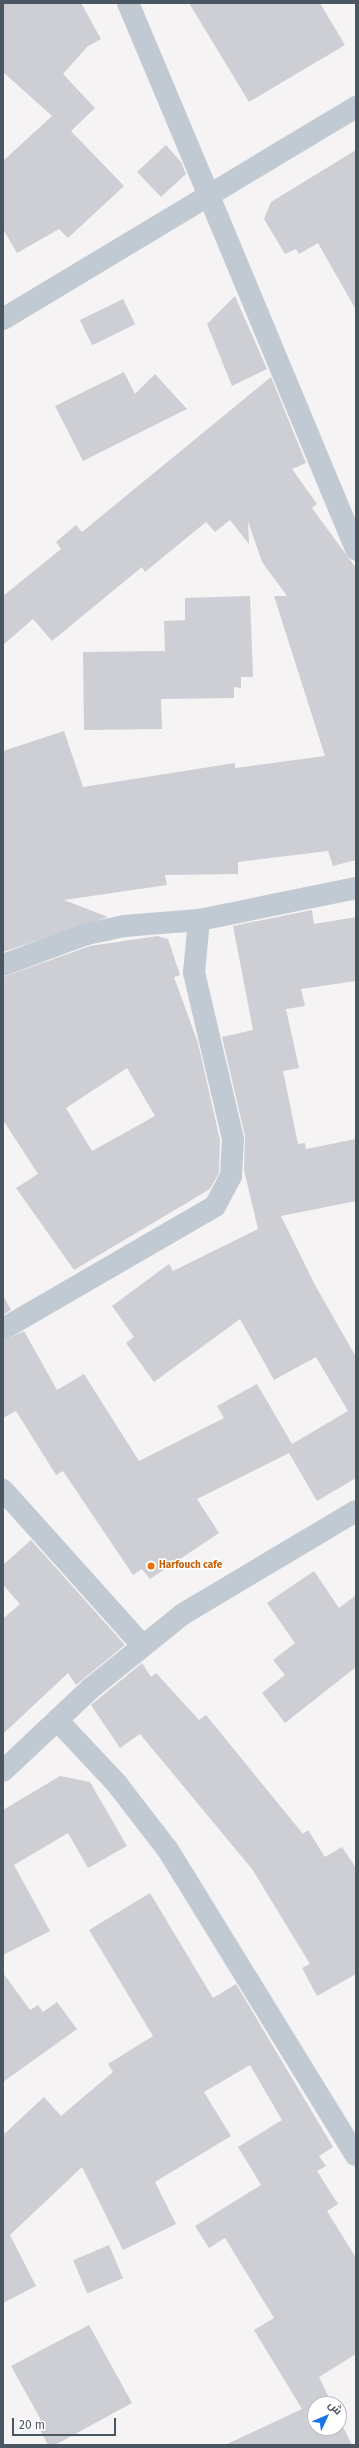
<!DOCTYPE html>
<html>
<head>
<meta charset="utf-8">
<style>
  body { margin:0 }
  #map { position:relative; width:359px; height:2448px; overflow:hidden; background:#f5f3f3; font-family:"Fira Sans",Cairo,sans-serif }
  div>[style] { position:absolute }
  .building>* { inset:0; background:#cdcfd5; transform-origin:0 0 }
  .minor>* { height:22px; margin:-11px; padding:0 11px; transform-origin:11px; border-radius:11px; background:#c1cad2 }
  .tertiary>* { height:22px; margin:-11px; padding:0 11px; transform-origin:11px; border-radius:11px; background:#c1cad2 }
  .dots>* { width:11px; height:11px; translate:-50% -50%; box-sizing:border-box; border:2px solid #fff; border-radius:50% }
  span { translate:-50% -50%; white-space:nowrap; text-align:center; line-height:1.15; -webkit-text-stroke:3px #fff; paint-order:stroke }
  .food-label { font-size:10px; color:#c56008; font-weight:700 }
  .left { translate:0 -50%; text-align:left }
  .frame { position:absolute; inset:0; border:4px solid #4a5661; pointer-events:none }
  .north { position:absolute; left:307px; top:2396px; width:40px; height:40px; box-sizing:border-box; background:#fff; border:1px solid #b7bbc0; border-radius:50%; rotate:46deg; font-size:11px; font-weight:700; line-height:16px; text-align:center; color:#4a5661 }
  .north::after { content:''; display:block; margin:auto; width:14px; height:18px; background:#1a73e8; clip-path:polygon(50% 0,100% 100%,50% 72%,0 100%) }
  .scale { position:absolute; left:12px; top:2418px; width:104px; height:18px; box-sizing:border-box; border:2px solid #4a5661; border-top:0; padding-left:5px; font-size:12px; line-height:14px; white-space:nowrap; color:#4a5661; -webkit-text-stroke:3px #fff; paint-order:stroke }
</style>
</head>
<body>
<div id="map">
  <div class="building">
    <i style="clip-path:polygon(3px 3px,81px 3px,101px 39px,88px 46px,63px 74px,95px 108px,71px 131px,124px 186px,68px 238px,59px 229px,17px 253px,3px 229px,3px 161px,52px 116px,3px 72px)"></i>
    <i style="clip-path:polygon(189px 3px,320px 3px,345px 45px,249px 102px)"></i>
    <i style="clip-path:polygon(166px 145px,181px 162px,186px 174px,161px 197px,137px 172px)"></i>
    <i style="clip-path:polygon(356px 150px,356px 310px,318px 243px,299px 254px,296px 249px,285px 254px,264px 219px,271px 202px)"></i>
    <i style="clip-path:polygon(235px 296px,267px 369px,232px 386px,207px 324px)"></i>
    <i style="left:123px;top:299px;width:28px;height:48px;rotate:64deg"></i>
    <i style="clip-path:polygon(124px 372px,135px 394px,155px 374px,187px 409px,83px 461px,55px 406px)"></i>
    <i style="clip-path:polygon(271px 377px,306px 463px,292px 469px,317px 504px,312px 508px,356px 568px,356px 860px,333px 866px,328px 851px,238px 862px,238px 874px,165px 875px,167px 885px,64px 900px,108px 917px,3px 952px,3px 751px,64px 731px,83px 787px,235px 763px,235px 768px,325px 756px,274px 596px,287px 596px,262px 562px,248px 521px,249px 544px,230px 520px,215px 532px,206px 522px,145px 572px,142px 567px,52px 641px,33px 619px,3px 645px,3px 596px,61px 549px,56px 542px,76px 525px,82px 532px)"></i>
    <i style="clip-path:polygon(250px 596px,253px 677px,241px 677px,241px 688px,234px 687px,234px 698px,161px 699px,162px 729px,84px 730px,83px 652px,165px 651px,164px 621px,185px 620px,185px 598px)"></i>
    <i style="clip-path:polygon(312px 910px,314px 924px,356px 917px,356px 981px,301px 989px,305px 1006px,286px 1009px,299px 1068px,283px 1071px,298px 1144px,305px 1143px,306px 1149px,356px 1139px,356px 1201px,281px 1216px,315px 1285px,356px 1357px,356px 1478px,317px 1501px,289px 1453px,197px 1499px,219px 1533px,150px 1579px,142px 1569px,133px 1575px,63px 1471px,56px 1475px,16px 1411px,3px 1418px,3px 1341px,24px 1331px,57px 1390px,84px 1374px,139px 1461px,224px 1418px,217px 1406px,257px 1384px,292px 1444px,348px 1411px,316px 1357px,274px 1380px,240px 1319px,154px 1382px,126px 1343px,134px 1337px,112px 1306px,169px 1264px,173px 1271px,258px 1229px,244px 1170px,245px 1136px,222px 1037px,253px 1030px,233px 926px)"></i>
    <i style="clip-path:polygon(evenodd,158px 936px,168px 939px,180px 975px,174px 977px,198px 1043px,220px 1140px,219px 1173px,210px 1189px,74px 1270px,16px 1188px,38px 1174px,3px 1120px,3px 977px,90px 946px,158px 936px,127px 1068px,155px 1116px,92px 1151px,66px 1108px,127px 1068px)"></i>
    <i style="clip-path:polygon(3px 1295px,11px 1310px,3px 1315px)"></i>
    <i style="clip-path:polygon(31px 1540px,125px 1645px,76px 1685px,68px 1673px,3px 1734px,3px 1619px,20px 1604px,3px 1585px,3px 1565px)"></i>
    <i style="clip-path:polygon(314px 1571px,339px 1608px,356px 1595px,356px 1667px,285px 1723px,262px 1693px,285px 1675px,273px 1660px,295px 1643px,267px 1603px)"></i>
    <i style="clip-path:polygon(142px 1663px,151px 1677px,156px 1673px,199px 1720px,206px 1715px,303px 1834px,308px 1830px,325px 1857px,342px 1847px,356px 1868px,356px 1974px,317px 1996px,302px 1968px,310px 1964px,252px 1869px,140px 1734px,120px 1748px,91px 1705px)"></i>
    <i style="clip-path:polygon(60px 1776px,90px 1782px,127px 1846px,88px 1868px,68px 1833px,14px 1865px,50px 1931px,3px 1955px,3px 1810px)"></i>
    <i style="clip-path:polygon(150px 1893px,213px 1998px,236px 1984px,333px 2147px,319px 2156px,326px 2166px,317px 2171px,338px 2204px,327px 2211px,356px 2258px,356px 2354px,319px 2377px,332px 2404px,315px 2404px,315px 2428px,339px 2428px,339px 2419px,352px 2445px,225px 2445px,302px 2409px,254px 2330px,274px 2318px,225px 2238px,209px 2248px,195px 2226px,261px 2185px,238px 2147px,282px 2120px,250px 2065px,204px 2092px,231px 2136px,155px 2182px,176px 2224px,123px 2250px,82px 2167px,10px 2235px,36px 2286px,3px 2303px,3px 2135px,44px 2097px,61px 2116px,113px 2072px,108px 2064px,153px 2036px,89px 1930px)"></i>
    <i style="clip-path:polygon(3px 1973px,30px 2010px,38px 2005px,43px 2012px,57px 2002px,77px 2029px,3px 2082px)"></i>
    <i style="left:109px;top:2245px;width:36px;height:39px;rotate:67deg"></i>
    <i style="clip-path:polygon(89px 2325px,132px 2403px,55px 2445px,48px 2445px,36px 2422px,41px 2420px,11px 2366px)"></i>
  </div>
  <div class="minor">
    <i style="left:128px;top:3px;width:209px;rotate:67.2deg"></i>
    <i style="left:3px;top:965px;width:90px;rotate:-20.3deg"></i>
    <i style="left:87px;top:934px;width:38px;rotate:-12deg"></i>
    <i style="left:124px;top:926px;width:75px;rotate:-4.6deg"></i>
    <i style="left:199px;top:920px;width:160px;rotate:-11.5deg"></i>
    <i style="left:3px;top:1329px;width:245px;rotate:-30.1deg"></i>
    <i style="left:215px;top:1206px;width:34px;rotate:-62deg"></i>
    <i style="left:231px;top:1176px;width:37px;rotate:-87deg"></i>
    <i style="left:233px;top:1139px;width:171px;rotate:-103.2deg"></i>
    <i style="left:194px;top:973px;width:53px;rotate:-84.6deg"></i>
    <i style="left:3px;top:1490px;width:208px;rotate:48.1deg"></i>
    <i style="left:57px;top:1720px;width:88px;rotate:46.8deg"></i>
    <i style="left:117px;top:1784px;width:83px;rotate:52.3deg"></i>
    <i style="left:168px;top:1850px;width:358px;rotate:58.4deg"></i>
  </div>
  <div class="tertiary">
    <i style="left:209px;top:196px;width:383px;rotate:67.4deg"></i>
    <i style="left:3px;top:319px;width:412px;rotate:-31deg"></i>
    <i style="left:3px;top:1771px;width:120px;rotate:-43.3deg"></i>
    <i style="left:90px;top:1689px;width:119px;rotate:-38.9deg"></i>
    <i style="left:183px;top:1614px;width:201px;rotate:-30.8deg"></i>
  </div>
  <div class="dots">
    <i style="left:151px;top:1566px;background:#e8710a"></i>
  </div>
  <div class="food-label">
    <span class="left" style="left:159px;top:1566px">Harfouch cafe</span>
  </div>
  <div class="frame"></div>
  <div class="north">ش</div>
  <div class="scale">20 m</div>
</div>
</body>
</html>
